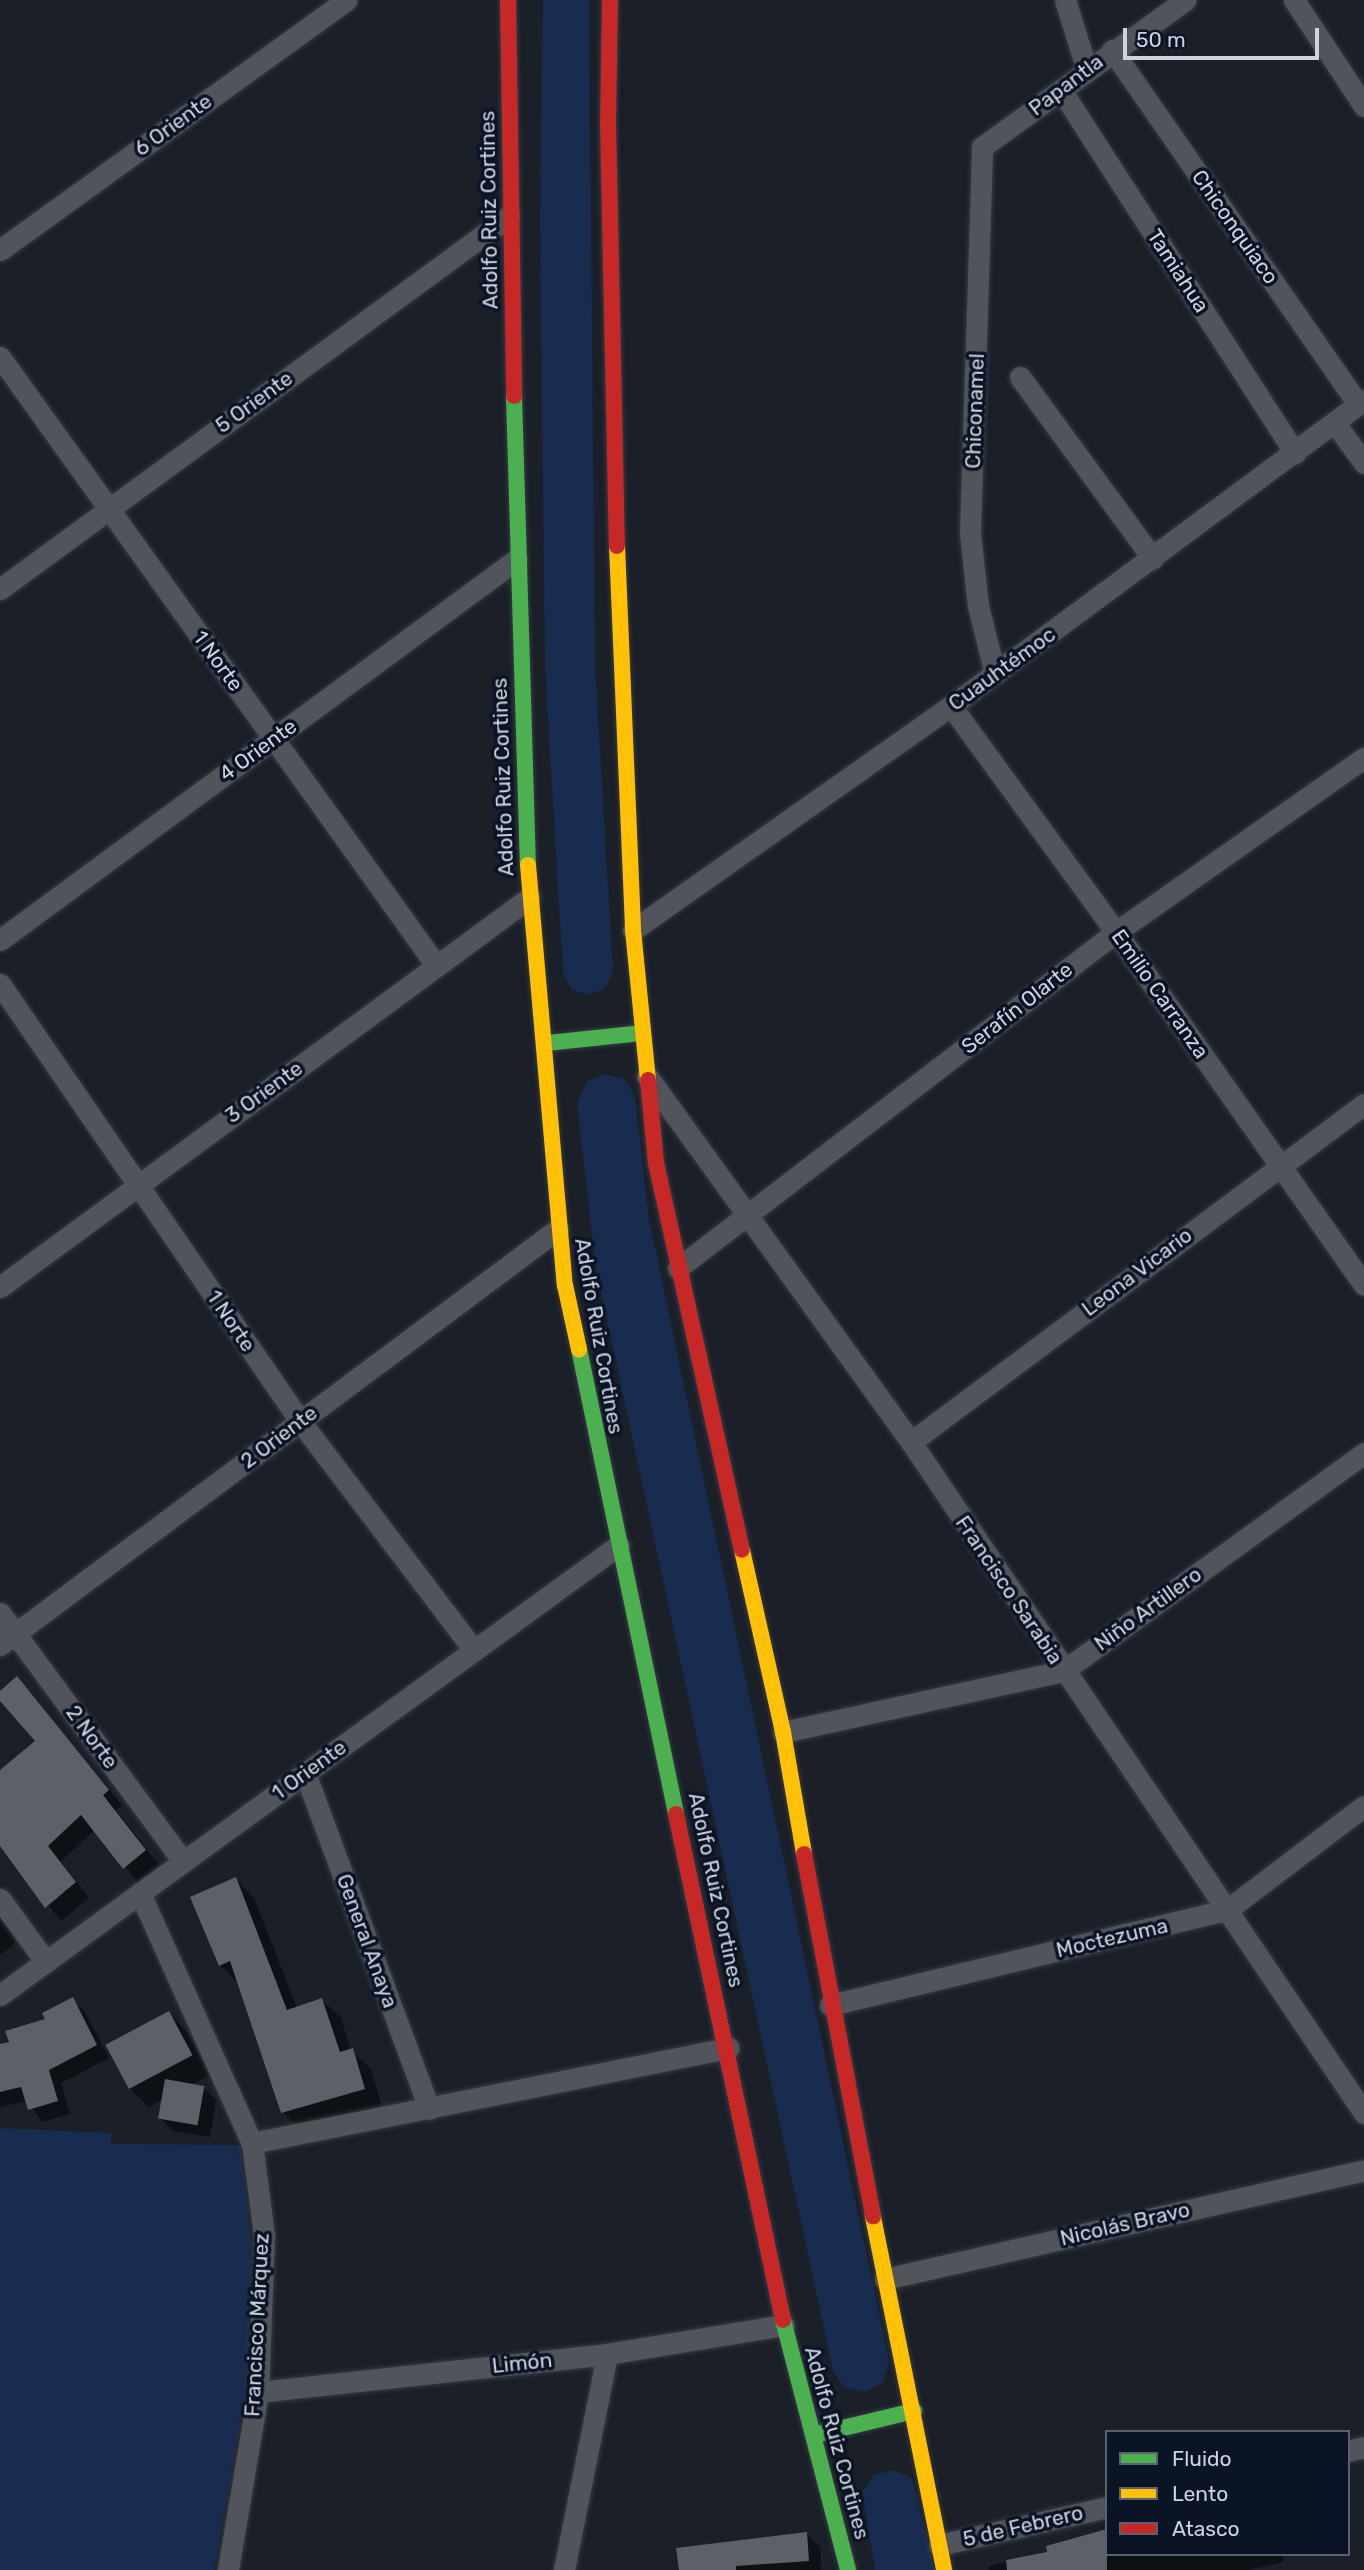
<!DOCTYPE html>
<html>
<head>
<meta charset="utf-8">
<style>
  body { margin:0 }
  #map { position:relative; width:1364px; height:2570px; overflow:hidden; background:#1a1f28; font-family:Rubik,sans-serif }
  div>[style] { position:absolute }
  .green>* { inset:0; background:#182c50 }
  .shadow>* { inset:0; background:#0007 }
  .building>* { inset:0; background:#5c6169; transform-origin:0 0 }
  .roads { filter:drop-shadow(0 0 2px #363a41) drop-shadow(0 0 2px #363a41) }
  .street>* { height:21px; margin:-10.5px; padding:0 10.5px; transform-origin:10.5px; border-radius:10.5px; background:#51555b }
  .fast>* { height:16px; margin:-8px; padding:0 8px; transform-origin:8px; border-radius:8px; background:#4caf50 }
  .slow>* { height:16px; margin:-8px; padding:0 8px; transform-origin:8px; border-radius:8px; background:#ffc107 }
  .jam>* { height:16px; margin:-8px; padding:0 8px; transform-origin:8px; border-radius:8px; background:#c62828 }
  span { translate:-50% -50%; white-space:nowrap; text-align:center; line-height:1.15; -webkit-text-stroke:7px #0b1424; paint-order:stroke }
  .street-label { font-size:21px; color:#cdd4df }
  .legend { position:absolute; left:1105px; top:2430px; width:245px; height:126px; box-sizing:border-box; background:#0b1424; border:2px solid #59616f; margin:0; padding:9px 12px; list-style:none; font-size:21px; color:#cdd4df }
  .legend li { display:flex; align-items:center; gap:14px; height:35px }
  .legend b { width:35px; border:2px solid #59616f }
  .scale { position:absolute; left:1123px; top:28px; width:196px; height:32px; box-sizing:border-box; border:4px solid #cdd4df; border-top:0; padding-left:9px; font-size:21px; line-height:24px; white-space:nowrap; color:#cdd4df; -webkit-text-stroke:5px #0b1424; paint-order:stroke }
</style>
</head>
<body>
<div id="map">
  <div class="green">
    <i style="clip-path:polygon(543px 0,589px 0,595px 666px,613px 971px,606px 988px,589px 995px,572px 990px,563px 973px,545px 667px,540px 219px)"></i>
    <i style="clip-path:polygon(606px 1074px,624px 1079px,635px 1096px,649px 1219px,889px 2361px,883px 2382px,865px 2392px,844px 2387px,833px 2371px,596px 1269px,577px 1103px,587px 1081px)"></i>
    <i style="clip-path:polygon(0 2128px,111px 2133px,111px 2144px,240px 2145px,251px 2241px,247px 2383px,214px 2570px,0 2570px)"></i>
    <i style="clip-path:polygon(894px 2470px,912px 2479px,935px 2570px,875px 2570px,862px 2491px,874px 2475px)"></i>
  </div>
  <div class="shadow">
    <i style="clip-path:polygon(16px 1678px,122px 1805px,116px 1810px,159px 1865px,138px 1882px,95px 1830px,61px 1861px,89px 1898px,61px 1921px,0 1844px,0 1772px,38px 1741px,0 1699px,0 1693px)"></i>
    <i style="clip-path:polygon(236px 1879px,254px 1898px,297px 2008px,322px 2000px,341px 2018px,351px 2051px,371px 2069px,382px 2108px,302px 2131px,283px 2112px,239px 1984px,220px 1965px)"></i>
    <i style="clip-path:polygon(0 1919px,17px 1941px,0 1955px)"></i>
    <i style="clip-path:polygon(72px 2000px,85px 2012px,109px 2058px,61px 2083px,70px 2114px,42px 2122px,27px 2101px,0 2107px,0 2046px,48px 2020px)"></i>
    <i style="clip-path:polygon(169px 2013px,188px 2033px,210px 2075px,190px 2085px,203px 2087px,216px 2100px,210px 2137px,173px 2131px,160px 2118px,163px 2099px,149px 2107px,129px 2088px)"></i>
    <i style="clip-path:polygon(807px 2534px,820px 2547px,821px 2570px,681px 2570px)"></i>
    <i style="clip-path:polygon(1049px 2553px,1282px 2554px,1284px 2562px,1248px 2570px,989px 2570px,988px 2566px)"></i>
  </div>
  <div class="building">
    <i style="clip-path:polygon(17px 1676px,109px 1790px,103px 1795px,146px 1850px,123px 1869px,81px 1815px,48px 1846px,76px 1882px,45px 1908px,0 1846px,0 1770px,35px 1741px,0 1701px,0 1691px)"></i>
    <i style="clip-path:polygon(236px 1877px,287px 2010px,322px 1998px,340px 2052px,353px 2048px,365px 2089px,281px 2113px,230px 1961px,219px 1966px,190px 1897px)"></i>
    <i style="clip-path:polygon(73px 1997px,97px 2045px,49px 2070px,58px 2101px,28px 2110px,21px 2087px,0 2092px,0 2044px,9px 2042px,5px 2031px,45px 2019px,42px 2013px)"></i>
    <i style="left:169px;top:2011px;width:50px;height:72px;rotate:62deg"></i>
    <i style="left:165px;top:2079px;width:40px;height:40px;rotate:10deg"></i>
    <i style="clip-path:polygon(1107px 2529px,1107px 2570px,1007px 2570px,1006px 2560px,1047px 2552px,1046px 2546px)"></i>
    <i style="clip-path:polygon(807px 2532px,809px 2561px,736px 2566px,736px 2570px,679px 2570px,676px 2548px)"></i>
  </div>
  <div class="roads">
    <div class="street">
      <i style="left:1065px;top:0;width:73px;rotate:72.6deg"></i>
      <i style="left:1294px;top:0;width:127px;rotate:56.6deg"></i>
      <i style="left:1112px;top:50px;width:431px;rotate:55.2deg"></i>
      <i style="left:1061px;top:90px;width:432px;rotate:57.2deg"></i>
      <i style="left:0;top:250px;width:427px;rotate:-35.8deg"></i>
      <i style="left:0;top:357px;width:748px;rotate:54.36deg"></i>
      <i style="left:1020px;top:377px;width:225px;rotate:53.8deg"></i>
      <i style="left:1334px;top:422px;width:51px;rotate:53.8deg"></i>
      <i style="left:0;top:589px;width:631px;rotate:-36.23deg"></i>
      <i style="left:995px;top:674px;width:70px;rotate:-104deg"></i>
      <i style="left:978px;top:606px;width:73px;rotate:-96.3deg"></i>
      <i style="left:970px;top:533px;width:386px;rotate:-88.2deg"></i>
      <i style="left:982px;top:147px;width:251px;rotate:-35.9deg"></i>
      <i style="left:951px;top:706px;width:280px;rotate:53.9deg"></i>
      <i style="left:1116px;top:932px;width:431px;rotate:54.9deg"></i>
      <i style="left:633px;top:930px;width:389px;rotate:-35.2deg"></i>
      <i style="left:951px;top:706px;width:514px;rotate:-36.54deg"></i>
      <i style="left:0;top:940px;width:642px;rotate:-36.39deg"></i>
      <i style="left:0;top:984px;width:530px;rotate:55.53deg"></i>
      <i style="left:300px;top:1421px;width:288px;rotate:52.8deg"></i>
      <i style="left:647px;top:1076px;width:451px;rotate:54.2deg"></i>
      <i style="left:911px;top:1442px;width:810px;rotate:55.98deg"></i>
      <i style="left:678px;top:1268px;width:552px;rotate:-37.49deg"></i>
      <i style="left:1116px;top:932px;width:303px;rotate:-35.1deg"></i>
      <i style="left:0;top:1287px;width:657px;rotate:-36.33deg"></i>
      <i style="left:911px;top:1442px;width:565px;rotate:-36.73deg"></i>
      <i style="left:0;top:1613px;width:308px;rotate:53.6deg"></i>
      <i style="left:0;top:1645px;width:696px;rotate:-36.71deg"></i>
      <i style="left:783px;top:1732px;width:287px;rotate:-12.3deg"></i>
      <i style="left:1063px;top:1671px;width:372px;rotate:-35.9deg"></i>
      <i style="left:305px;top:1773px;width:358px;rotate:69.7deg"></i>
      <i style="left:140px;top:1893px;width:274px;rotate:65.9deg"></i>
      <i style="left:252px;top:2143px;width:94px;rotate:82.6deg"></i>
      <i style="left:264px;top:2236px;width:156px;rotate:92.2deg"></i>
      <i style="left:258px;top:2392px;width:181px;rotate:99.6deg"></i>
      <i style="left:0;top:1899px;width:78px;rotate:53.9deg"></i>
      <i style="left:0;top:1995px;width:765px;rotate:-36.02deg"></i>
      <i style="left:830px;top:2005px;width:408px;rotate:-13.5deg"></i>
      <i style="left:1227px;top:1910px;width:172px;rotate:-37.2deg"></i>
      <i style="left:252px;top:2143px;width:486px;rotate:-11.3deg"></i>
      <i style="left:885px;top:2279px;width:491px;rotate:-12.8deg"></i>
      <i style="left:258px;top:2392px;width:351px;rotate:-6.2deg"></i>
      <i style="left:607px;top:2354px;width:179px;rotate:-9.3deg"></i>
      <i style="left:1348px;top:2451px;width:16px;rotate:-14deg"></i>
      <i style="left:939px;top:2545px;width:172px;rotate:-12.7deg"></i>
      <i style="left:564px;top:2570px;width:220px;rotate:-78.7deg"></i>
    </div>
    <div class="fast">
      <i style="left:514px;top:396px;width:469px;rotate:88.3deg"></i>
      <i style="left:547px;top:1043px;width:96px;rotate:-6deg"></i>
      <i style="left:579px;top:1349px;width:475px;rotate:78.2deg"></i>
      <i style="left:783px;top:2320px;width:258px;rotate:75.4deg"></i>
      <i style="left:814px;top:2435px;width:103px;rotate:-13.5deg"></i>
    </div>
    <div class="slow">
      <i style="left:617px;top:546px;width:384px;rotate:87.6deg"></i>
      <i style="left:633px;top:930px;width:151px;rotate:84.3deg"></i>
      <i style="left:528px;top:865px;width:422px;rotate:85deg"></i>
      <i style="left:565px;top:1285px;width:66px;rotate:77.7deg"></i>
      <i style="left:742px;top:1550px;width:187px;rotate:77.3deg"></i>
      <i style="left:783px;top:1732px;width:124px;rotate:80.2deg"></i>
      <i style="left:873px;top:2217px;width:360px;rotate:78.6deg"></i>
    </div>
    <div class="jam">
      <i style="left:508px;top:0;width:396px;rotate:89.1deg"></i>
      <i style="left:610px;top:0;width:122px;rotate:90.9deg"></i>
      <i style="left:608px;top:122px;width:424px;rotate:88.8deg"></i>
      <i style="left:648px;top:1080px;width:83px;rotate:84.5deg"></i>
      <i style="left:656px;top:1163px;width:396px;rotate:77.5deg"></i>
      <i style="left:676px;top:1814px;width:517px;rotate:78.06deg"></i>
      <i style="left:804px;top:1854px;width:369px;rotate:79.2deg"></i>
    </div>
  </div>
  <div class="street-label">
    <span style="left:1066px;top:85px;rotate:-37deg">Papantla</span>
    <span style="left:173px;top:125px;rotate:-36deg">6 Oriente</span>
    <span style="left:489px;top:210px;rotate:-91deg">Adolfo Ruiz Cortines</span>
    <span style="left:1235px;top:227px;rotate:55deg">Chiconquiaco</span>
    <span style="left:1178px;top:271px;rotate:57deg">Tamiahua</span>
    <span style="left:254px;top:402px;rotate:-36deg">5 Oriente</span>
    <span style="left:975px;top:411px;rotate:-88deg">Chiconamel</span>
    <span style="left:218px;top:661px;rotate:54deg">1 Norte</span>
    <span style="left:1002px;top:669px;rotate:-36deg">Cuauhtémoc</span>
    <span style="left:258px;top:750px;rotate:-36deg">4 Oriente</span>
    <span style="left:503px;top:777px;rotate:-92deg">Adolfo Ruiz Cortines</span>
    <span style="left:1160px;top:994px;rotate:55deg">Emilio Carranza</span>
    <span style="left:1017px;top:1008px;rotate:-38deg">Serafín Olarte</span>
    <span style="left:264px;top:1092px;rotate:-36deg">3 Oriente</span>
    <span style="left:1137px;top:1272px;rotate:-37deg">Leona Vicario</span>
    <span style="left:231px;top:1321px;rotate:56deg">1 Norte</span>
    <span style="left:599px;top:1336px;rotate:80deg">Adolfo Ruiz Cortines</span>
    <span style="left:279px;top:1437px;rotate:-37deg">2 Oriente</span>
    <span style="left:1009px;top:1590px;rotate:56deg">Francisco Sarabia</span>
    <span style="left:1148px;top:1609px;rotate:-36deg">Niño Artillero</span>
    <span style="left:92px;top:1737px;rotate:54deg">2 Norte</span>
    <span style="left:309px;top:1770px;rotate:-36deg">1 Oriente</span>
    <span style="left:716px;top:1890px;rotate:78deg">Adolfo Ruiz Cortines</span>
    <span style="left:1112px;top:1938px;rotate:-13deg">Moctezuma</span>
    <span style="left:367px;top:1941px;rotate:70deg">General Anaya</span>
    <span style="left:1125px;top:2224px;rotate:-13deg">Nicolás Bravo</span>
    <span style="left:257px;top:2325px;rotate:-87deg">Francisco Márquez</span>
    <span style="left:522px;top:2363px;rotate:-6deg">Limón</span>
    <span style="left:837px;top:2443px;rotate:75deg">Adolfo Ruiz Cortines</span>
    <span style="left:1023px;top:2526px;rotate:-13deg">5 de Febrero</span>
  </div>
  <ul class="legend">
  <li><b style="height:9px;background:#4caf50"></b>Fluido</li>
  <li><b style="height:9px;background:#ffc107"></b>Lento</li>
  <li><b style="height:9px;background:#c62828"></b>Atasco</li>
  </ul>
  <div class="scale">50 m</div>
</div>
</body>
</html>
